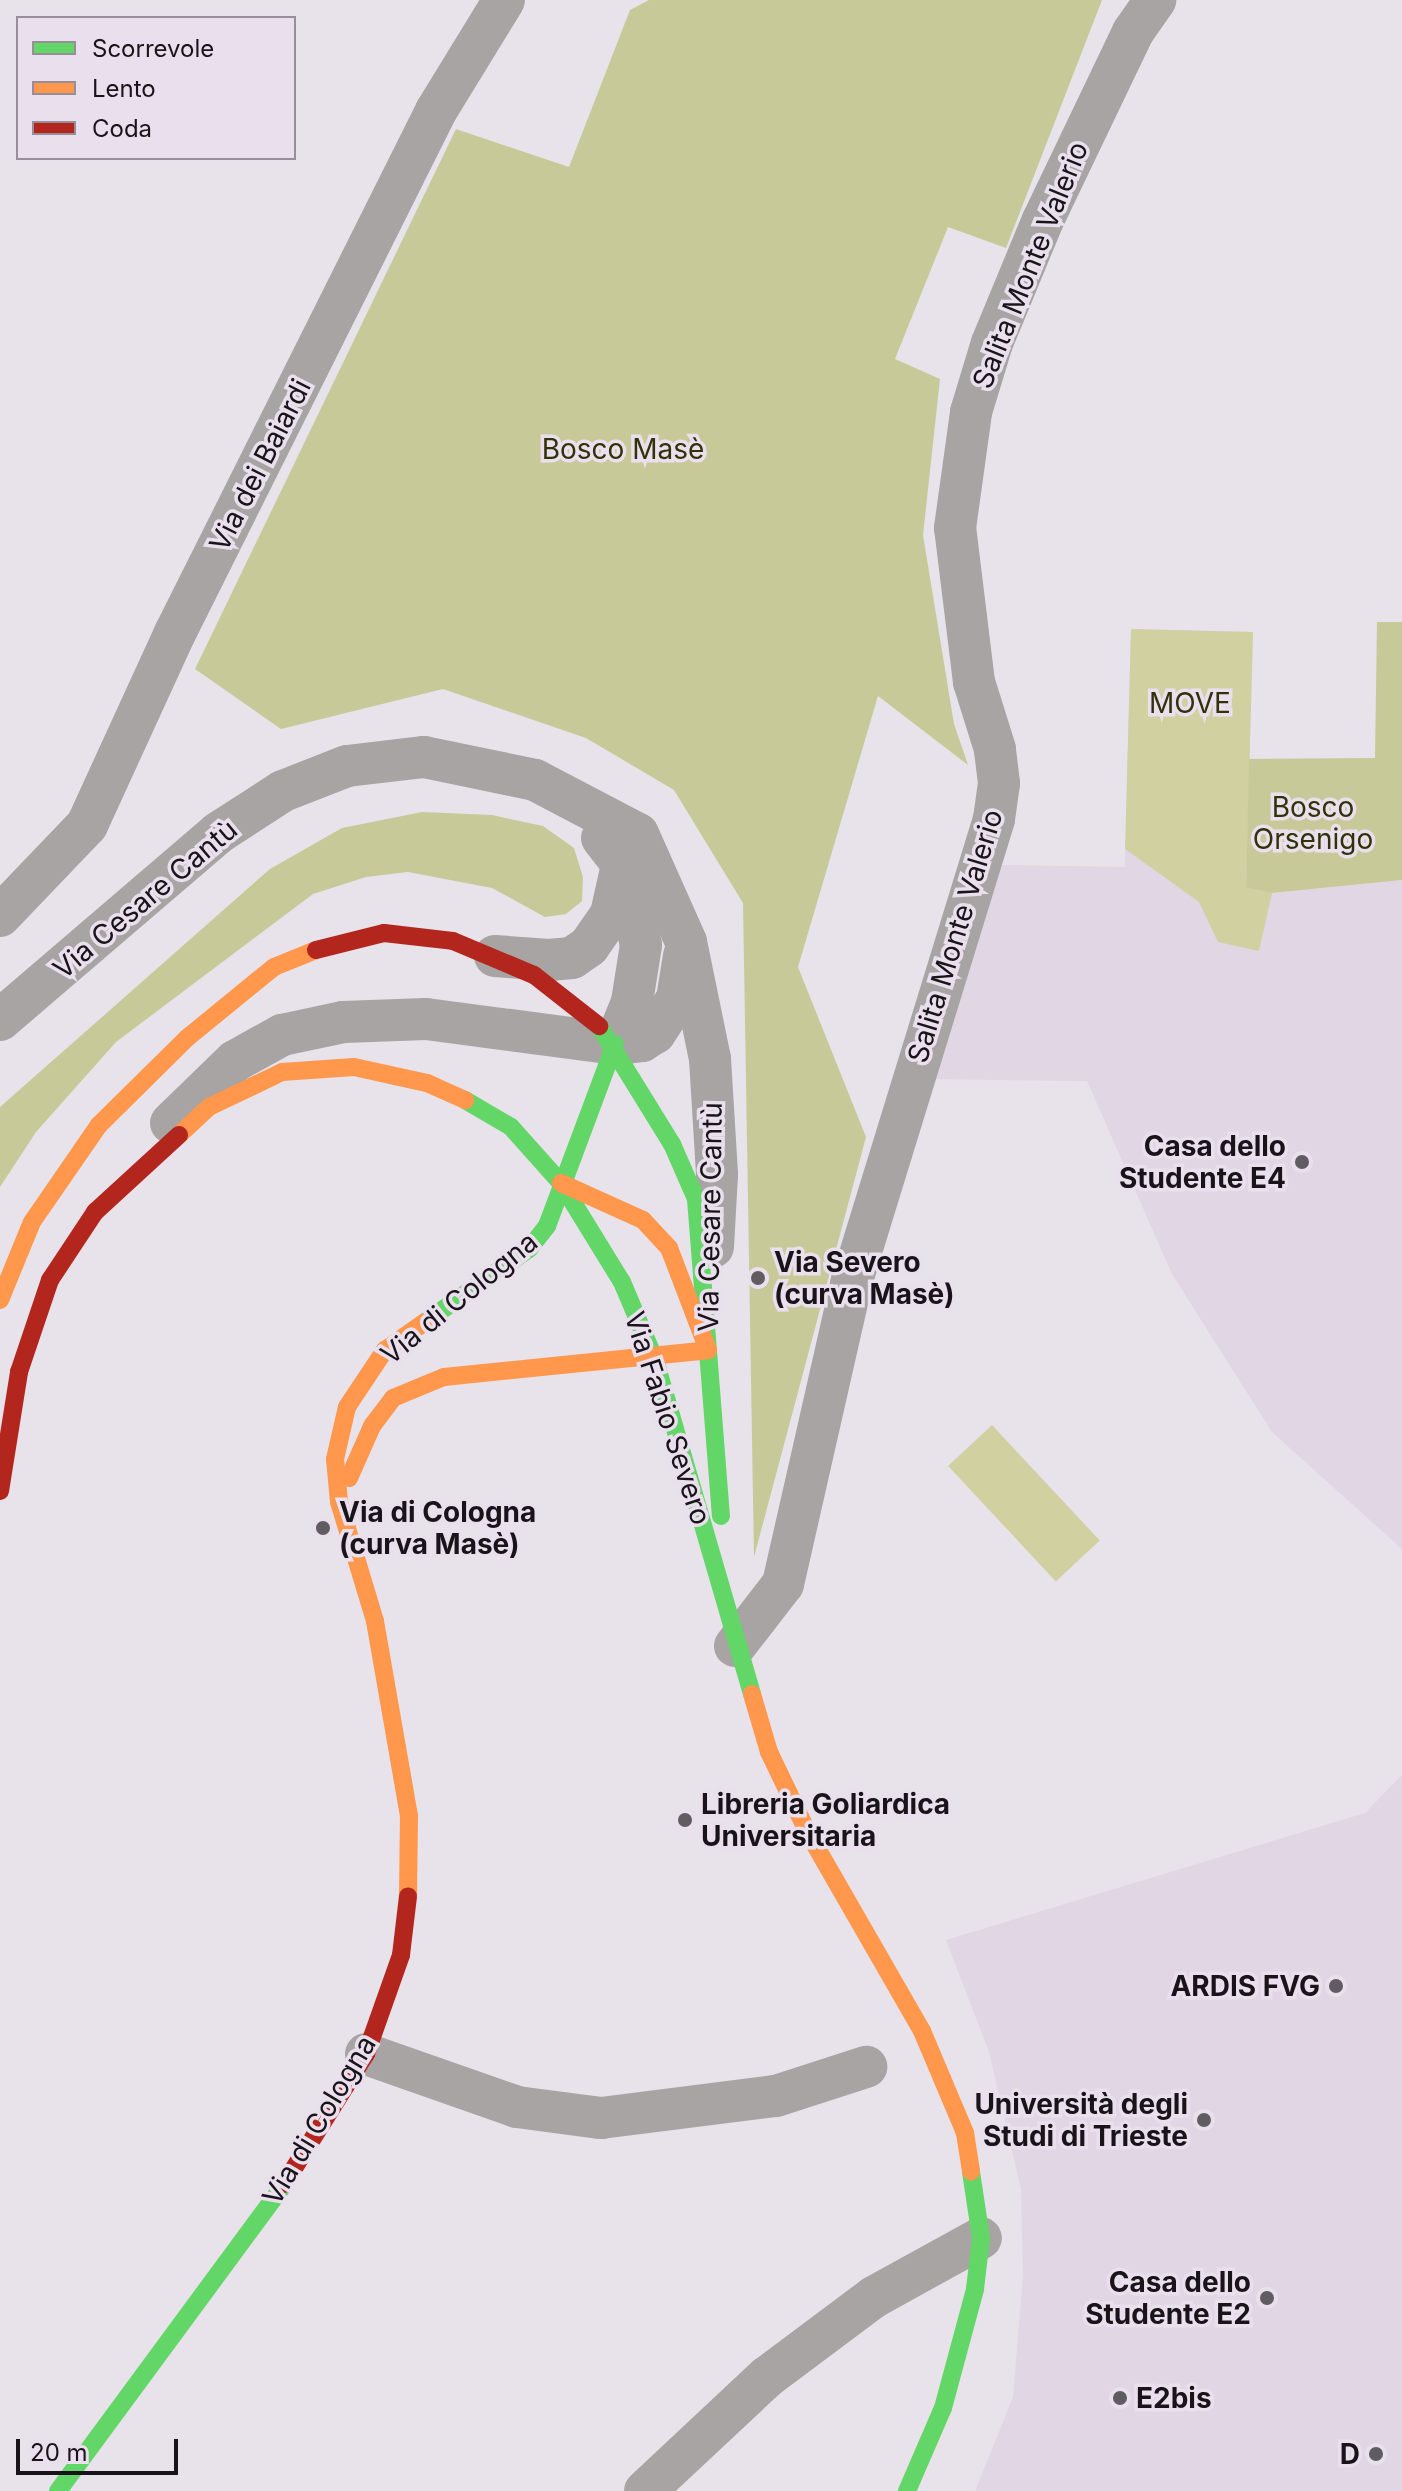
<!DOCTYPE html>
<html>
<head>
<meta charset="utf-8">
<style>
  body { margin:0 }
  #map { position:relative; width:1402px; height:2491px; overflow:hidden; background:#e8e2ea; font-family:Inter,sans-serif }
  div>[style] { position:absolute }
  .built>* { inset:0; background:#e1d6e4 }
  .green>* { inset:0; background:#d0d0a1; transform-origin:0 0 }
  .forest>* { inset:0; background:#c8c999 }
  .street>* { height:42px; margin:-21px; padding:0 21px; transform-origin:21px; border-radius:21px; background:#a7a4a3 }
  .fast>* { height:18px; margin:-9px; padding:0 9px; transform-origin:9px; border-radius:9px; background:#63d668 }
  .slow>* { height:18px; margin:-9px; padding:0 9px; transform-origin:9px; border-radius:9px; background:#ff974d }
  .jam>* { height:18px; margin:-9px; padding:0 9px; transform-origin:9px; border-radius:9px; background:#b3261e }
  .dots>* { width:22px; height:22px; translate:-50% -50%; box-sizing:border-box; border:4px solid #eadfed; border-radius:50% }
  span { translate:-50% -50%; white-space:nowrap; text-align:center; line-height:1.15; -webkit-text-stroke:7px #eadfed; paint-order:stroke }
  .street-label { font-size:28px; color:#181419 }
  .park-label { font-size:28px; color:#303309 }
  .poi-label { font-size:28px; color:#181419; font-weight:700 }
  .right { translate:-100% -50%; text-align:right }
  .left { translate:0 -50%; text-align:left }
  .legend { position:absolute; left:16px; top:16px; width:280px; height:144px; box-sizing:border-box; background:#eadfed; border:2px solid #968e98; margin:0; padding:10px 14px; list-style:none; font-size:24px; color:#181419 }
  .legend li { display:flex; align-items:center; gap:16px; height:40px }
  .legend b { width:40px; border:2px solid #968e98 }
  .scale { position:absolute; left:16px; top:2439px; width:162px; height:36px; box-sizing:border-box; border:4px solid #181419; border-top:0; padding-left:10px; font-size:24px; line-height:28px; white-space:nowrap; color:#181419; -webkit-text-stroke:6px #eadfed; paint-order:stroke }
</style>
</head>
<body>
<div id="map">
  <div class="built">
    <i style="clip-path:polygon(1131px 629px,1253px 632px,1246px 888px,1272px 893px,1402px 880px,1402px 1549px,1272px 1432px,1172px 1274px,1087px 1081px,923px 1079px,999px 865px,1125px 867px)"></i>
    <i style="clip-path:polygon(1402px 1775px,1402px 2491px,975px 2491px,1013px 2397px,1023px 2276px,1021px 2189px,989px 2052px,946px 1940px,1365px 1813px)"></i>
  </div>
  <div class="green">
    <i style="clip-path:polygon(1131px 629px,1253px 632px,1246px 888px,1272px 893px,1259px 951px,1218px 942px,1199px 902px,1125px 849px)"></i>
    <i style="left:992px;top:1425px;width:158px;height:60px;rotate:47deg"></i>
  </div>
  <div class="forest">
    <i style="clip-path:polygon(649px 0,1102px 0,1006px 248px,948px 227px,895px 359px,940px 379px,923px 535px,954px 724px,968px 765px,878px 696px,798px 967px,866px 1137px,754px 1557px,743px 903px,674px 790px,586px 738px,443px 689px,281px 729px,195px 669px,456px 129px,569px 167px,630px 10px)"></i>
    <i style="clip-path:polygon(1377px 622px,1402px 622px,1402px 880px,1272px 893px,1246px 888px,1249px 759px,1375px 758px)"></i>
    <i style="clip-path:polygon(422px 812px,492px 815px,543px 826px,574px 848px,583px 877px,582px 901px,566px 914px,545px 917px,492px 888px,408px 872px,366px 877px,313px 894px,116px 1042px,36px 1132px,0 1187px,0 1107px,270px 869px,342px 828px)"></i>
  </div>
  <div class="street">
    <i style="left:602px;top:838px;width:33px;rotate:52deg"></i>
    <i style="left:622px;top:864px;width:83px;rotate:76.8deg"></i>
    <i style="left:641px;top:945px;width:58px;rotate:99deg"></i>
    <i style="left:632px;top:1002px;width:45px;rotate:112deg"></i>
    <i style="left:0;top:916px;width:126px;rotate:-46.3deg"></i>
    <i style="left:87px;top:825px;width:211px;rotate:-65.4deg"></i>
    <i style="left:175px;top:633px;width:584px;rotate:-63.43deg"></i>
    <i style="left:436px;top:111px;width:130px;rotate:-58.5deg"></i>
    <i style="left:495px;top:956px;width:54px;rotate:4.2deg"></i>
    <i style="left:549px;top:960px;width:23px;rotate:-5deg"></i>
    <i style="left:572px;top:958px;width:21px;rotate:-35deg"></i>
    <i style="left:589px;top:946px;width:39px;rotate:-55deg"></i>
    <i style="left:611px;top:914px;width:50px;rotate:-77.3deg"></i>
    <i style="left:0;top:1020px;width:287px;rotate:-40.6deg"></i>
    <i style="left:218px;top:833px;width:77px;rotate:-32.9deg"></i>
    <i style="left:283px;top:791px;width:69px;rotate:-21.3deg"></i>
    <i style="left:347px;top:766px;width:78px;rotate:-6.7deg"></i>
    <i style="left:424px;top:757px;width:113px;rotate:11.7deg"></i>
    <i style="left:535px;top:780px;width:116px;rotate:27.7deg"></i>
    <i style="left:638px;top:834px;width:118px;rotate:66deg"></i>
    <i style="left:686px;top:942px;width:119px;rotate:78.4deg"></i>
    <i style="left:710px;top:1059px;width:116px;rotate:86.5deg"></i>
    <i style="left:717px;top:1175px;width:72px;rotate:93.2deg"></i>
    <i style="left:171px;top:1123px;width:89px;rotate:-44.1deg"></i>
    <i style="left:235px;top:1061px;width:54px;rotate:-29deg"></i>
    <i style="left:282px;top:1035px;width:62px;rotate:-12deg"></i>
    <i style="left:343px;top:1022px;width:83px;rotate:-2.1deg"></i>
    <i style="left:426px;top:1019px;width:191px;rotate:7.5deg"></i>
    <i style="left:615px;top:1044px;width:27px;rotate:-6deg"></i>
    <i style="left:642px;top:1041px;width:15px;rotate:-32deg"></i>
    <i style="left:655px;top:1033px;width:40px;rotate:-57.1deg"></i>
    <i style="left:677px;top:999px;width:44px;rotate:-80.8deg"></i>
    <i style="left:735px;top:1646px;width:78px;rotate:-52.3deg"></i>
    <i style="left:783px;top:1584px;width:308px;rotate:-77.2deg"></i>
    <i style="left:851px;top:1284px;width:486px;rotate:-72.9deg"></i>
    <i style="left:994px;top:819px;width:36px;rotate:-82deg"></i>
    <i style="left:999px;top:783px;width:34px;rotate:-97deg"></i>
    <i style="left:995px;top:749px;width:70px;rotate:-107.4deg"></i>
    <i style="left:974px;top:682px;width:155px;rotate:-97deg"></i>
    <i style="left:955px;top:528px;width:117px;rotate:-82.1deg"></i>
    <i style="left:971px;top:412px;width:72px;rotate:-73.1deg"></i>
    <i style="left:992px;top:343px;width:133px;rotate:-67.5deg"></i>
    <i style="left:1043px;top:220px;width:208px;rotate:-64.4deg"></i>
    <i style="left:1133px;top:32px;width:39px;rotate:-55deg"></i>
    <i style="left:366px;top:2054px;width:160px;rotate:19.3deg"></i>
    <i style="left:517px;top:2107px;width:85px;rotate:7.5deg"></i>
    <i style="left:601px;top:2118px;width:176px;rotate:-7.2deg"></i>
    <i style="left:776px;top:2096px;width:95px;rotate:-17.9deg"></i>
    <i style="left:645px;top:2491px;width:167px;rotate:-43.1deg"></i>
    <i style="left:767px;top:2377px;width:134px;rotate:-36.8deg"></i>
    <i style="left:874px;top:2297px;width:122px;rotate:-28.9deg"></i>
  </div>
  <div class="fast">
    <i style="left:599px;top:1026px;width:139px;rotate:58.3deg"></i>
    <i style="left:672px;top:1144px;width:60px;rotate:66.4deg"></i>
    <i style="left:696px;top:1199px;width:318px;rotate:85.5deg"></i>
    <i style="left:465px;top:1100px;width:53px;rotate:30.4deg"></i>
    <i style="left:511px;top:1127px;width:75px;rotate:48.2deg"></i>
    <i style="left:561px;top:1183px;width:116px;rotate:58.4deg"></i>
    <i style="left:622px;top:1282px;width:85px;rotate:67.1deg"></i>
    <i style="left:655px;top:1360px;width:348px;rotate:73.8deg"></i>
    <i style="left:425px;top:1322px;width:127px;rotate:-35.1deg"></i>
    <i style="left:529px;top:1249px;width:29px;rotate:-52deg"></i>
    <i style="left:547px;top:1226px;width:194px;rotate:-69.5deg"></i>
    <i style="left:58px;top:2491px;width:381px;rotate:-53.6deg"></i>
    <i style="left:907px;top:2491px;width:90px;rotate:-66.6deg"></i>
    <i style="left:943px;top:2408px;width:123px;rotate:-74.9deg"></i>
    <i style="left:975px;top:2289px;width:51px;rotate:-83.3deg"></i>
    <i style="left:981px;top:2238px;width:67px;rotate:-98.6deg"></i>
  </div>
  <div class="slow">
    <i style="left:179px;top:1135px;width:41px;rotate:-43deg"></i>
    <i style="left:209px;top:1107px;width:81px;rotate:-25.6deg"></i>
    <i style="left:282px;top:1072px;width:72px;rotate:-4deg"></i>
    <i style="left:354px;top:1067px;width:75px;rotate:12.4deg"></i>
    <i style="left:427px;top:1083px;width:42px;rotate:24.1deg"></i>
    <i style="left:0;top:1300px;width:84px;rotate:-67.7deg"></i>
    <i style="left:32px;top:1222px;width:118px;rotate:-55.4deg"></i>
    <i style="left:99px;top:1125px;width:124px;rotate:-44.7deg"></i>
    <i style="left:187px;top:1038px;width:112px;rotate:-39.2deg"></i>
    <i style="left:274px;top:967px;width:45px;rotate:-22deg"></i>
    <i style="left:349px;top:1478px;width:57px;rotate:-66.1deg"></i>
    <i style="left:372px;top:1426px;width:35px;rotate:-53deg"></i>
    <i style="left:393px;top:1398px;width:55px;rotate:-22.4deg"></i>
    <i style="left:444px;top:1377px;width:265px;rotate:-5.8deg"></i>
    <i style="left:708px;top:1350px;width:109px;rotate:-110.9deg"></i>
    <i style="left:669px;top:1248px;width:38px;rotate:-133deg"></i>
    <i style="left:643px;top:1220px;width:90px;rotate:-155.7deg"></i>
    <i style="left:752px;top:1694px;width:60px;rotate:73.7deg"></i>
    <i style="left:769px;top:1752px;width:88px;rotate:64.3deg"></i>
    <i style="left:807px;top:1831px;width:231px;rotate:60.1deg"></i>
    <i style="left:922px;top:2031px;width:111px;rotate:67.1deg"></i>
    <i style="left:965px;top:2133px;width:39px;rotate:81deg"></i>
    <i style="left:408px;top:1896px;width:80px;rotate:-89.3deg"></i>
    <i style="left:409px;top:1816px;width:198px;rotate:-99.9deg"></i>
    <i style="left:375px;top:1621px;width:124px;rotate:-106.8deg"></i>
    <i style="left:339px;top:1502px;width:43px;rotate:-95.3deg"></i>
    <i style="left:335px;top:1459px;width:53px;rotate:-77deg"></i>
    <i style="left:347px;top:1407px;width:69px;rotate:-56.3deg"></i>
    <i style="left:385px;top:1350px;width:49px;rotate:-35deg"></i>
  </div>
  <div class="jam">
    <i style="left:316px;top:950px;width:70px;rotate:-14deg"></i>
    <i style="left:384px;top:933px;width:69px;rotate:6.6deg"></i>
    <i style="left:453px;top:941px;width:88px;rotate:22.8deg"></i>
    <i style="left:534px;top:975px;width:83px;rotate:38.1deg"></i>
    <i style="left:0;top:1491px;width:121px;rotate:-80.9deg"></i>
    <i style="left:19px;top:1372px;width:97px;rotate:-71.4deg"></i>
    <i style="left:50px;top:1280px;width:82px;rotate:-56.5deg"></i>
    <i style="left:95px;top:1212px;width:114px;rotate:-42.5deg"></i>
    <i style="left:284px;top:2184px;width:154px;rotate:-57.8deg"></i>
    <i style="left:366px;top:2054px;width:105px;rotate:-70.5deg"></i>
    <i style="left:401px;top:1955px;width:59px;rotate:-83.2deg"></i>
  </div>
  <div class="dots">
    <i style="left:1302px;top:1162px;background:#615c62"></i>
    <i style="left:758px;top:1278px;background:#615c62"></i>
    <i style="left:323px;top:1528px;background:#615c62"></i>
    <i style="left:685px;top:1820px;background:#615c62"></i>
    <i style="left:1336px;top:1986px;background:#615c62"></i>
    <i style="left:1204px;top:2120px;background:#615c62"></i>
    <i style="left:1267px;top:2298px;background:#615c62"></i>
    <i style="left:1120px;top:2398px;background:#615c62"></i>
    <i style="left:1376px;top:2454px;background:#615c62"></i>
  </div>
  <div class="street-label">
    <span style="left:1030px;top:265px;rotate:-68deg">Salita Monte Valerio</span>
    <span style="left:260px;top:465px;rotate:-63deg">Via dei Baiardi</span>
    <span style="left:145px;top:899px;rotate:-40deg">Via Cesare Cantù</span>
    <span style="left:955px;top:936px;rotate:-73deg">Salita Monte Valerio</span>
    <span style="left:710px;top:1217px;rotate:-89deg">Via Cesare Cantù</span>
    <span style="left:459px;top:1298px;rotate:-39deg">Via di Cologna</span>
    <span style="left:668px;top:1418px;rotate:72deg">Via Fabio Severo</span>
    <span style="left:319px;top:2120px;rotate:-59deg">Via di Cologna</span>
  </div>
  <div class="park-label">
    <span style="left:623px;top:449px">Bosco Masè</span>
    <span style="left:1190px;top:703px">MOVE</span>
    <span style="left:1313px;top:823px">Bosco<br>Orsenigo</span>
  </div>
  <div class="poi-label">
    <span class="right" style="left:1286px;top:1162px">Casa dello<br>Studente E4</span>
    <span class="left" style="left:774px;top:1278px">Via Severo<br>(curva Masè)</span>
    <span class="left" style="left:339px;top:1528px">Via di Cologna<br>(curva Masè)</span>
    <span class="left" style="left:701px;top:1820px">Libreria Goliardica<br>Universitaria</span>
    <span class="right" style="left:1320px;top:1986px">ARDIS FVG</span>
    <span class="right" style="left:1188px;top:2120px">Università degli<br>Studi di Trieste</span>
    <span class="right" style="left:1251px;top:2298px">Casa dello<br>Studente E2</span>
    <span class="left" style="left:1136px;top:2398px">E2bis</span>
    <span class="right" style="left:1360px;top:2454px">D</span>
  </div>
  <ul class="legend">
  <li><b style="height:10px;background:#63d668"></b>Scorrevole</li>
  <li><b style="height:10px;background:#ff974d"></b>Lento</li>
  <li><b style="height:10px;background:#b3261e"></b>Coda</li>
  </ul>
  <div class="scale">20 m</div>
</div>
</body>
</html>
